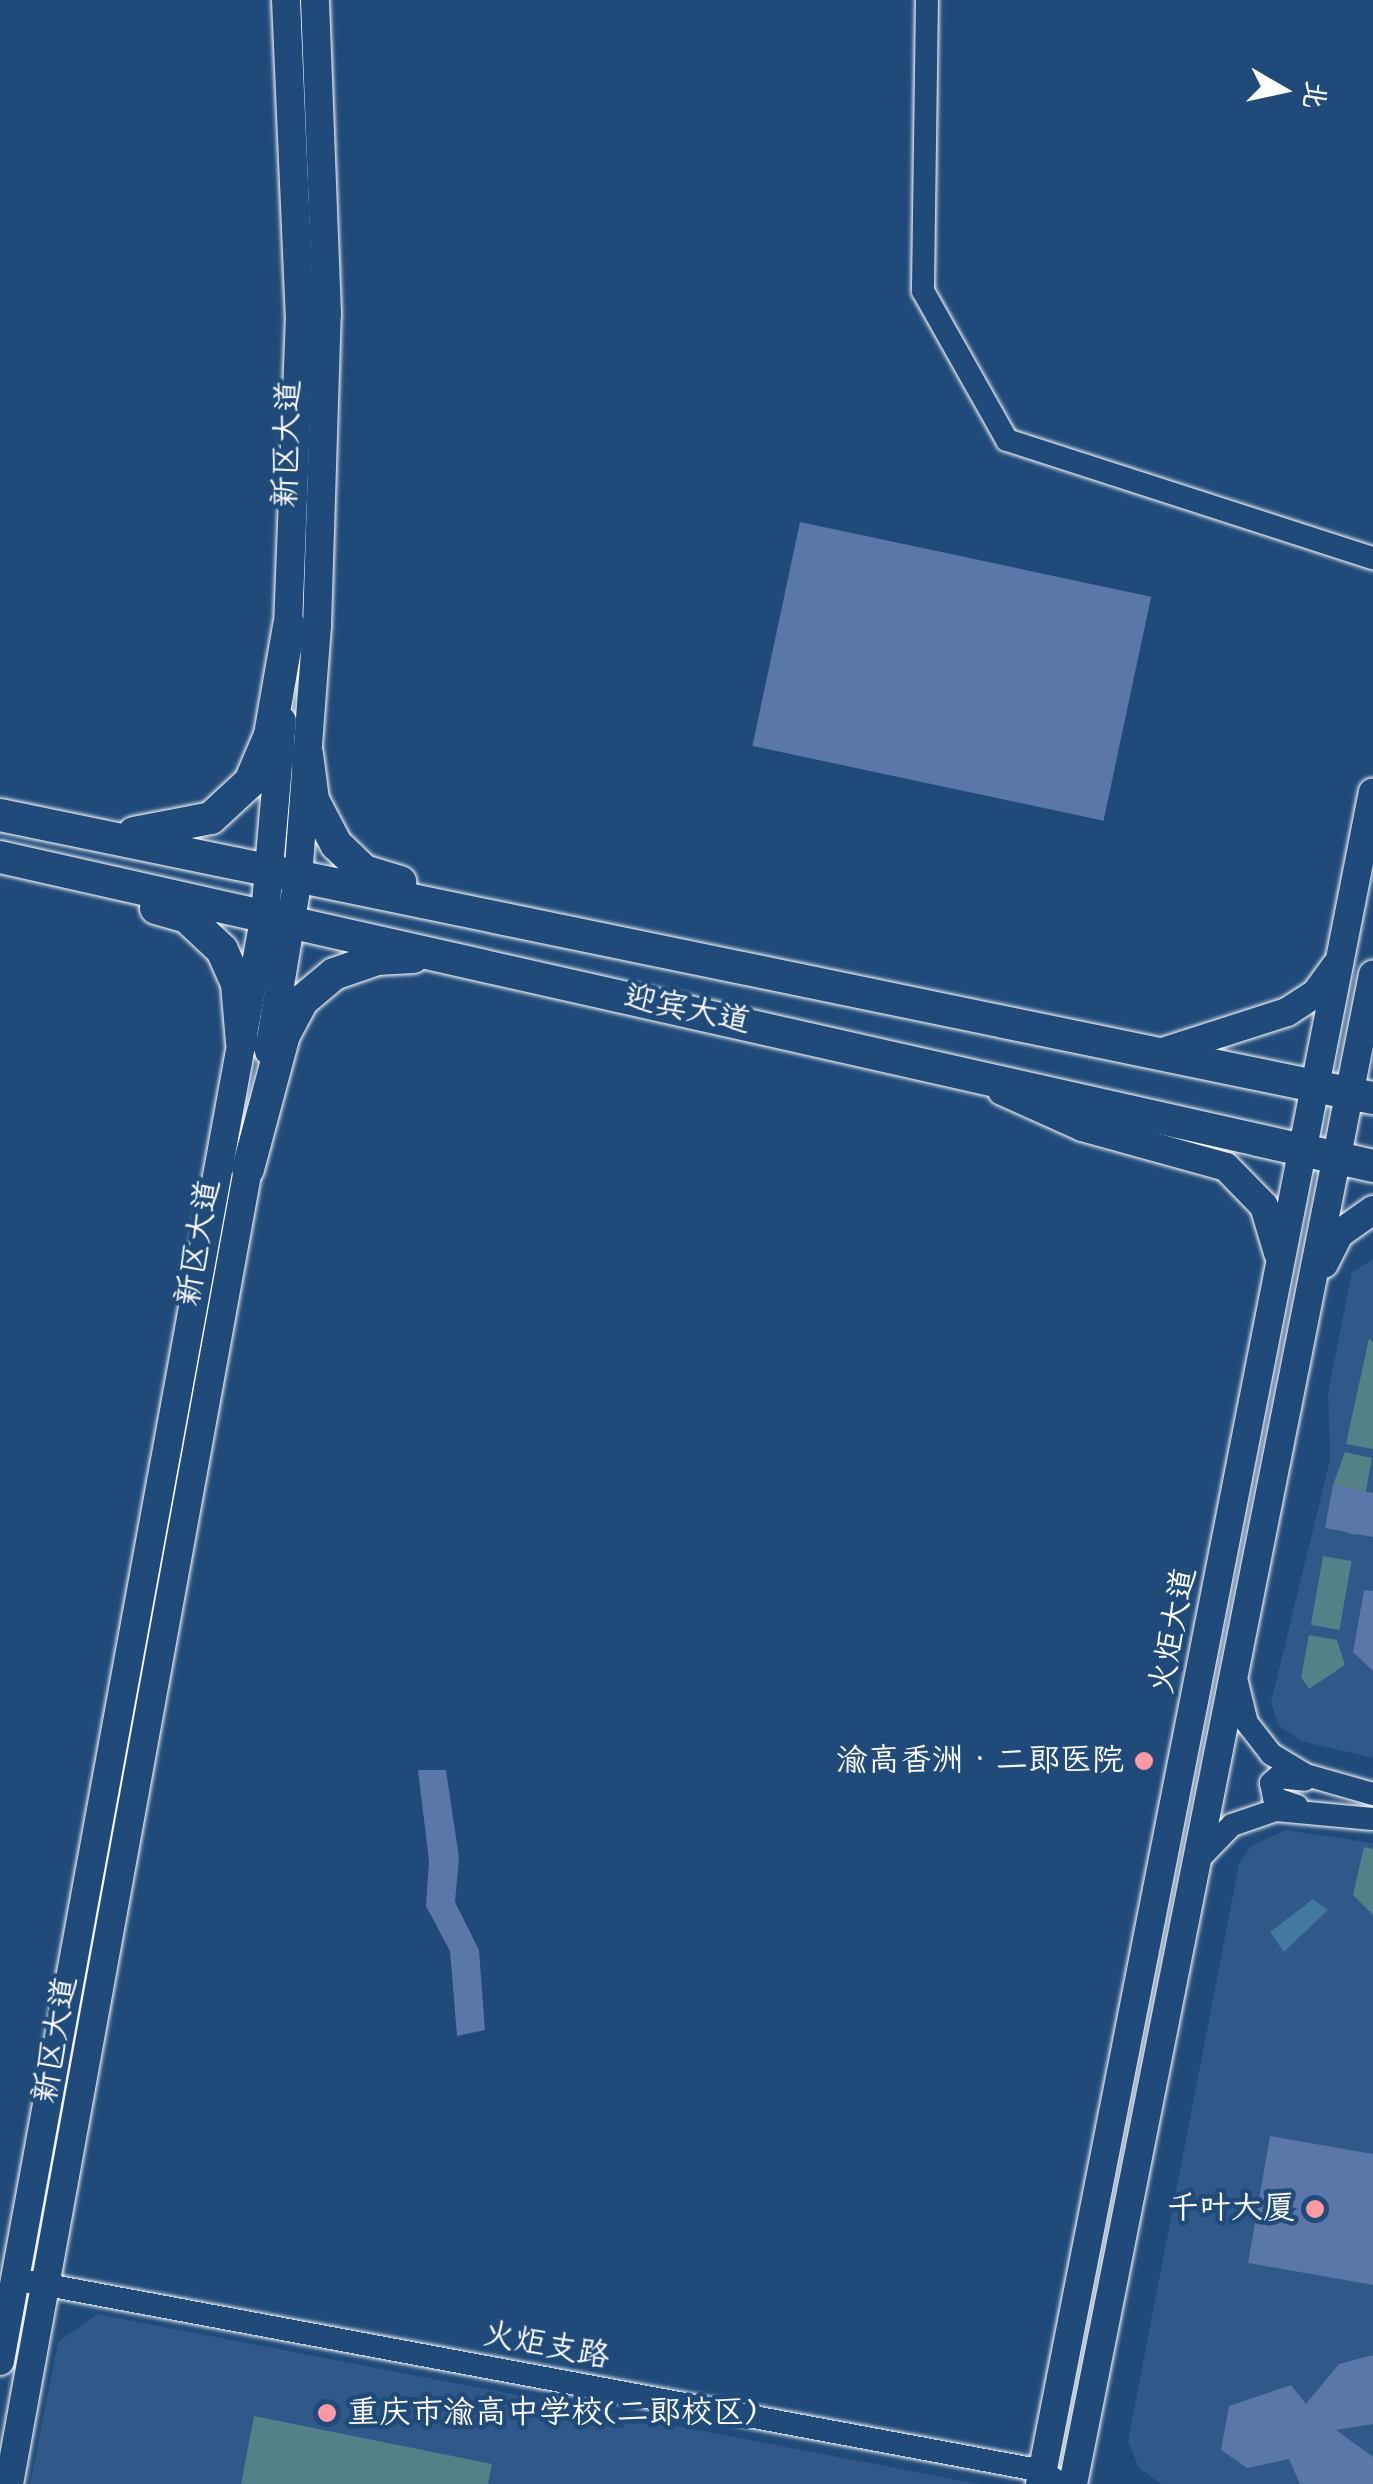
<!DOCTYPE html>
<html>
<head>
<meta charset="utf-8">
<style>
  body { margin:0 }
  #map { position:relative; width:1373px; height:2484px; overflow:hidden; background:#1f4a7a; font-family:Mynerve,"LXGW WenKai TC",sans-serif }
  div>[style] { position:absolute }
  .built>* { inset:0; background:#305888 }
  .green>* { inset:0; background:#548088; transform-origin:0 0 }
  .water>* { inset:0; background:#4378a0 }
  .building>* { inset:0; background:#5977a8; transform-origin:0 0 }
  .roads { filter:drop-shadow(0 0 2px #fff) drop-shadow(0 0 2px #fff) }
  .minor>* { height:22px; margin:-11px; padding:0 11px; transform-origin:11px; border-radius:11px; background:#1f4a7a }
  .major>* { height:28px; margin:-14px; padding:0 14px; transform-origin:14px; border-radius:14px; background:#1f4a7a }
  .highway>* { height:32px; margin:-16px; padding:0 16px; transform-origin:16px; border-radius:16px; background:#1f4a7a }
  .dots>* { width:28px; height:28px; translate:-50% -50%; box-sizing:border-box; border:5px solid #1f4a7a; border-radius:50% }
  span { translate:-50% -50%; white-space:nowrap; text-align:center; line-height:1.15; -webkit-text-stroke:9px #1f4a7a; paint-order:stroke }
  .street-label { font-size:32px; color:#fff }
  .poi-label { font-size:32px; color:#fff }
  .right { translate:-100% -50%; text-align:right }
  .left { translate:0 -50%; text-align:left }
  .north { position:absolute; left:1233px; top:40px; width:100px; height:100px; -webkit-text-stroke:8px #1f4a7a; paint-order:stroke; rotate:99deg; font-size:28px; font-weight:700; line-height:40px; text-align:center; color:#fff }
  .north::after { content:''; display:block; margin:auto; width:35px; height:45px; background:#fff; clip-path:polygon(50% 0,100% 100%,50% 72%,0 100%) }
</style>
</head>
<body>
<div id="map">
  <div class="built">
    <i style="clip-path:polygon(1373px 1259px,1373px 1758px,1301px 1741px,1278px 1725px,1271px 1702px,1330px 1460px,1328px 1393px,1352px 1272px)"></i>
    <i style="clip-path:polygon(1285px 1830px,1373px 1843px,1373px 2484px,1161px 2484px,1139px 2468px,1128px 2441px,1239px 1864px,1250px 1847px)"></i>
    <i style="clip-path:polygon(97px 2314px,978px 2484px,30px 2484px,58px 2342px)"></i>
  </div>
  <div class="green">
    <i style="clip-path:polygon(1369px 1338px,1373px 1343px,1373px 1449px,1346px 1444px)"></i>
    <i style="clip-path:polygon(1345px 1452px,1372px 1458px,1358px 1535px,1347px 1533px,1355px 1490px,1333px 1485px)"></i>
    <i style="left:1323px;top:1556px;width:29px;height:70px;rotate:10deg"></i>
    <i style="clip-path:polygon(1309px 1635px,1337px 1640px,1345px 1665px,1309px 1689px,1301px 1677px)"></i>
    <i style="clip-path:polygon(1364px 1847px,1373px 1849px,1373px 1915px,1353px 1895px)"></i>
    <i style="clip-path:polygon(254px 2416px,492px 2464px,488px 2484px,241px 2484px)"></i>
  </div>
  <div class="water">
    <i style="clip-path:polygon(1313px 1899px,1328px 1910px,1284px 1952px,1270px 1932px)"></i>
  </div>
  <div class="building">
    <i style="left:800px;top:522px;width:359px;height:229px;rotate:12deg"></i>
    <i style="clip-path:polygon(1333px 1485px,1373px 1493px,1373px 1537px,1325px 1528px)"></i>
    <i style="clip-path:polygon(1364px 1590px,1373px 1591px,1373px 1671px,1353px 1652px)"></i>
    <i style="clip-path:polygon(418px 1770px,446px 1770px,459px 1858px,455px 1902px,479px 1950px,485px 2030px,457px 2036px,450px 1951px,426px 1906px,429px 1861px)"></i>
    <i style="clip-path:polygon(1270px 2136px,1373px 2154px,1373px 2285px,1248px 2263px)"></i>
    <i style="clip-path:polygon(1373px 2355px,1373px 2424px,1336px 2430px,1373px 2457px,1373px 2484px,1300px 2484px,1289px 2459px,1247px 2468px,1221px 2450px,1229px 2406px,1291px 2385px,1306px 2404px,1339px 2364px)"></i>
  </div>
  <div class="roads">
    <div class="minor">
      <i style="left:927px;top:0;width:291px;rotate:90.8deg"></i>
      <i style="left:923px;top:291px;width:171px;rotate:60.6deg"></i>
      <i style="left:1007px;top:440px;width:385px;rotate:17.9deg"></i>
      <i style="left:1236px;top:1678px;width:46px;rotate:76.3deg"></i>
      <i style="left:1247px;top:1723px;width:39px;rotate:52deg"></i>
      <i style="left:1271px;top:1754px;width:41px;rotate:31deg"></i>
      <i style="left:1306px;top:1775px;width:70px;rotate:15.8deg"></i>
      <i style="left:1297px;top:1806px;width:24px;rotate:-161deg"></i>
      <i style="left:1274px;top:1798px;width:15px;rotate:-101deg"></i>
      <i style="left:1271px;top:1783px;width:9px;rotate:-41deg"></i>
      <i style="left:1278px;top:1777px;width:27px;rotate:6deg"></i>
      <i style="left:1199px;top:1859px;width:47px;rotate:-45.9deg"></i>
      <i style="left:1232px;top:1825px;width:46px;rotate:-18.8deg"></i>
      <i style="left:1276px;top:1810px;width:97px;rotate:5.3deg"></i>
      <i style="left:15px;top:2279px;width:1046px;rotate:10.58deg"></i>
      <i style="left:1043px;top:2471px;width:22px;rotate:36deg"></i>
    </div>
    <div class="major">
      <i style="left:286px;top:0;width:315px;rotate:87.5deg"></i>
      <i style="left:300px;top:315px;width:333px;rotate:92.2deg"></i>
      <i style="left:269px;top:1051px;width:175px;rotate:-80.5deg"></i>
      <i style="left:298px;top:878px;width:253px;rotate:-85.7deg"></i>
      <i style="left:317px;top:626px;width:312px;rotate:-88.2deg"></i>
      <i style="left:327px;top:314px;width:314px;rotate:-92.2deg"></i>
      <i style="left:1156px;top:1054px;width:138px;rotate:-17.8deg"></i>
      <i style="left:1287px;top:1012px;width:35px;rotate:-33deg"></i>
      <i style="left:1316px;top:993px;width:34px;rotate:-54deg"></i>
      <i style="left:1002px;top:1091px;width:88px;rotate:24.2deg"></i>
      <i style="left:1082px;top:1127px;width:149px;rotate:15.5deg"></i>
      <i style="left:1226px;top:1167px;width:54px;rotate:45.7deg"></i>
      <i style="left:1264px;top:1206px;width:49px;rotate:73.4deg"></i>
      <i style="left:1324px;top:1264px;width:34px;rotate:-63deg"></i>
      <i style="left:1339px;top:1234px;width:42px;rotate:-35.2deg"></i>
      <i style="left:0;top:2361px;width:1471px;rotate:-79.62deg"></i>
      <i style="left:265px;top:914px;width:194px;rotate:-85deg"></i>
      <i style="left:9px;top:2484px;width:1359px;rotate:-79.7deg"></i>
      <i style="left:1040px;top:2484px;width:1724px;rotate:-78.87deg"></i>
      <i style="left:1073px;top:2484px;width:1539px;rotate:-78.76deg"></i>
    </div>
    <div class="highway">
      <i style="left:307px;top:754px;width:46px;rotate:82.6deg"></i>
      <i style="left:313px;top:800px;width:50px;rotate:62.4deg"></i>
      <i style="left:336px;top:844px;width:39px;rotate:44deg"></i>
      <i style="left:364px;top:871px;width:38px;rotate:17deg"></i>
      <i style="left:0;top:815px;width:1402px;rotate:11.65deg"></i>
      <i style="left:134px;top:833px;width:78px;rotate:-11deg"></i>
      <i style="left:211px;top:818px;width:53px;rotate:-42.7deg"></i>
      <i style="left:250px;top:782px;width:51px;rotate:-66.9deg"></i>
      <i style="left:270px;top:735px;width:111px;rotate:-80.1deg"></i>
      <i style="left:0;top:857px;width:1407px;rotate:12.68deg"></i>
      <i style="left:156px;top:908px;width:32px;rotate:16deg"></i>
      <i style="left:187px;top:917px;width:48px;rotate:43.3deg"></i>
      <i style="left:222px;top:950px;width:37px;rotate:66deg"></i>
      <i style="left:237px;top:984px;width:58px;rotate:85.1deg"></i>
      <i style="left:248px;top:1169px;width:139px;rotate:-75deg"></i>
      <i style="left:284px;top:1035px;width:40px;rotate:-62deg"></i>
      <i style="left:303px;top:1000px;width:40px;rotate:-40deg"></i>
      <i style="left:334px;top:974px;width:46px;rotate:-19.2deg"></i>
      <i style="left:377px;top:959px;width:36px;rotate:-3deg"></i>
    </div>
  </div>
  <div class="dots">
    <i style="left:1144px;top:1761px;background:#ff9aa2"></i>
    <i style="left:1315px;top:2209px;background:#ff9aa2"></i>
    <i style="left:327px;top:2413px;background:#ff9aa2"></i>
  </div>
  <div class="street-label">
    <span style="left:288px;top:444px;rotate:-88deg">新区大道</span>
    <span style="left:687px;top:1010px;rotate:12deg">迎宾大道</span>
    <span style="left:199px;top:1243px;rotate:-80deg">新区大道</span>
    <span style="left:1174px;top:1631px;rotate:-79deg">火炬大道</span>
    <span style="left:56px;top:2040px;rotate:-80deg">新区大道</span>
    <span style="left:546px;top:2346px;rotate:11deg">火炬支路</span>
  </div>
  <div class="poi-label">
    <span class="right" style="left:1124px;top:1761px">渝高香洲‧二郎医院</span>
    <span class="right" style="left:1295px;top:2209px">千叶大厦</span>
    <span class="left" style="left:347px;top:2413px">重庆市渝高中学校(二郎校区)</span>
  </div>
  <div class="north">北</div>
</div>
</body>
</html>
